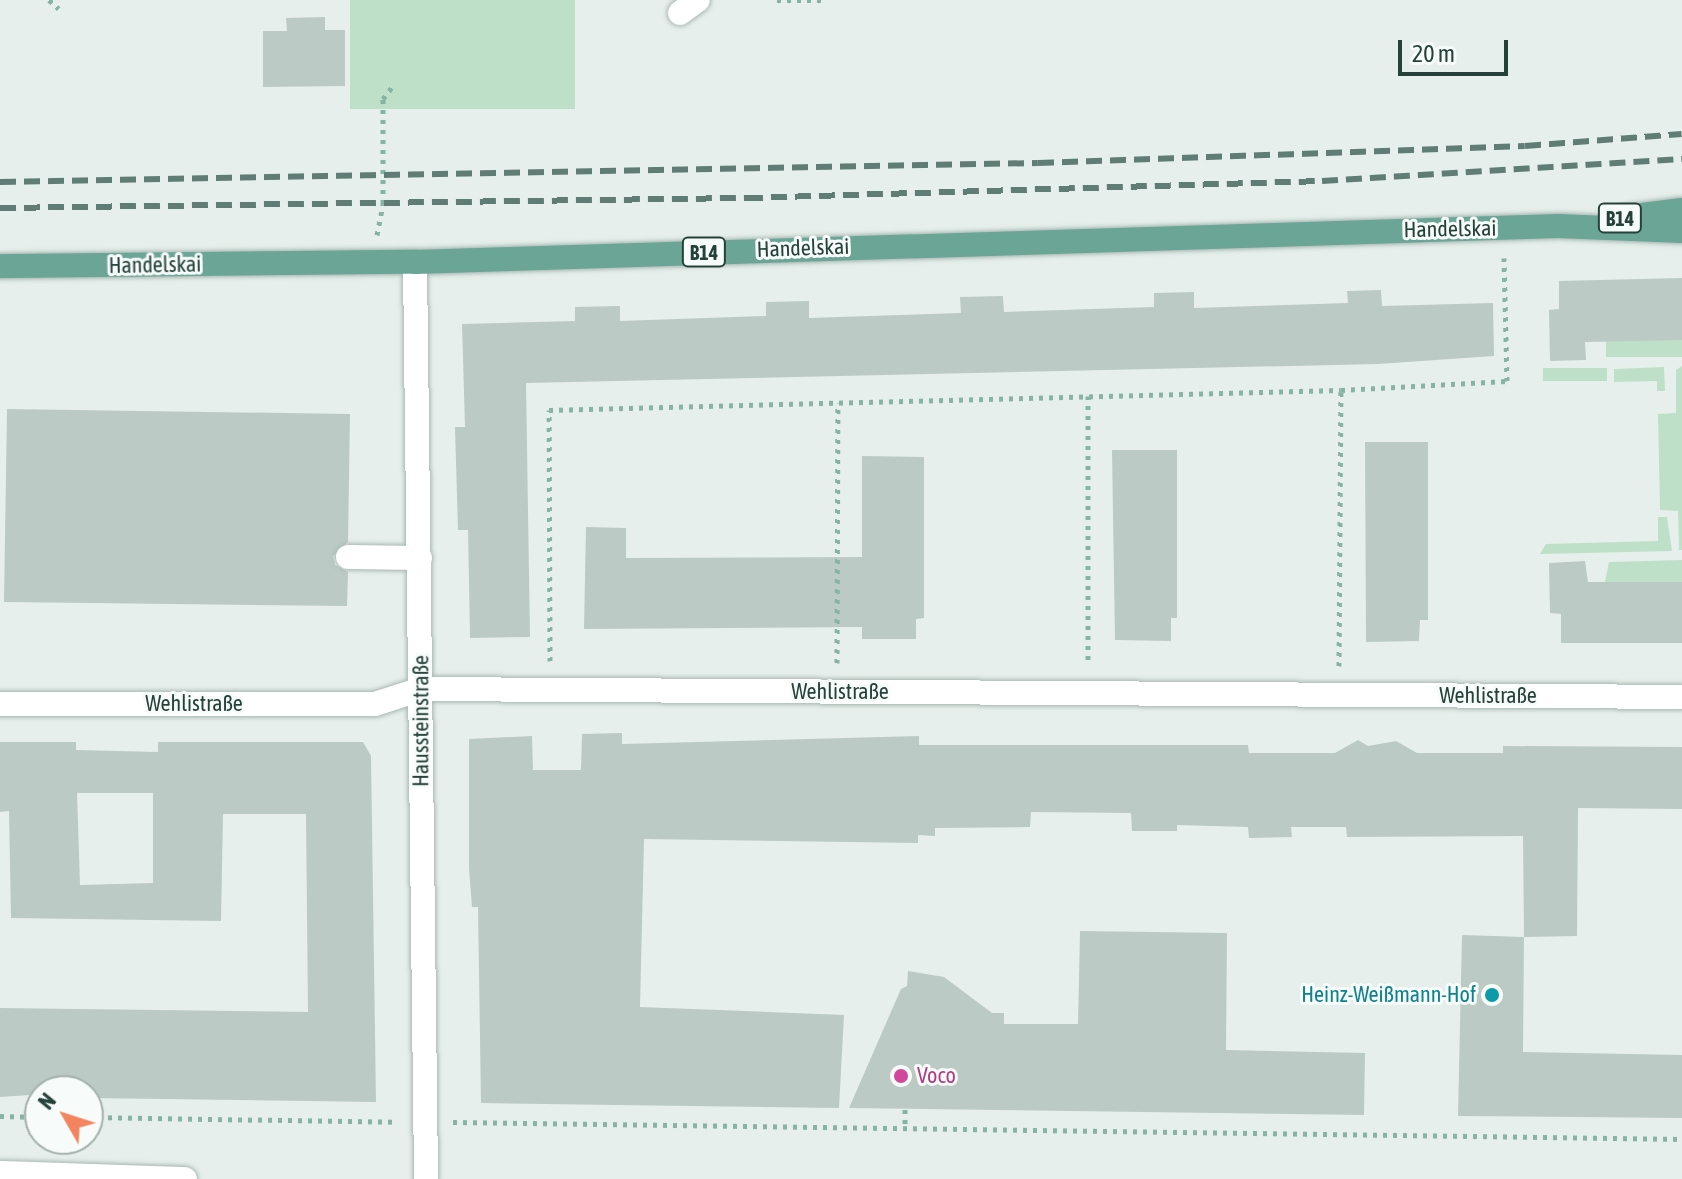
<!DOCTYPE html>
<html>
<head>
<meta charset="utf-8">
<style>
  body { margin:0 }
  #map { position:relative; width:1682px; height:1179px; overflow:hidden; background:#e6efeb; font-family:"Asap Condensed",sans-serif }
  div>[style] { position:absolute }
  .green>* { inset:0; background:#bfe0c8; transform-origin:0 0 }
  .building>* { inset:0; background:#bbcac4 }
  .path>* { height:5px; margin-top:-2.5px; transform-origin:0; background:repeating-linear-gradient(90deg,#86b3a5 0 4px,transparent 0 10px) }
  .roads { filter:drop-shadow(0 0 2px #a8b8b2) drop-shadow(0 0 2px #a8b8b2) }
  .minor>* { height:24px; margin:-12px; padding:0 12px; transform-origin:12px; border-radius:12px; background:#fff }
  .major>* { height:24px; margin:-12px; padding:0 12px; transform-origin:12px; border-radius:12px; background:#6aa596 }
  .rail>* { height:6px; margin-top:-3px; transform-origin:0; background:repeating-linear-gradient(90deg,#5f7d75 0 16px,transparent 0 24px) }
  .dots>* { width:22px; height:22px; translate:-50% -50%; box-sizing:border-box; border:4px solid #f7fbf9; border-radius:50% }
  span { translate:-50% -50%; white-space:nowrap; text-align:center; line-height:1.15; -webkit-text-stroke:6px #f7fbf9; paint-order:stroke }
  .shield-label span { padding:2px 6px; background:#f7fbf9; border:2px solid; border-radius:6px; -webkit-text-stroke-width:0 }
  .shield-label { font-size:20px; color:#24423a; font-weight:700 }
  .street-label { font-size:22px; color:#24423a }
  .culture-label { font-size:22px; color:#0d838f }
  .right { translate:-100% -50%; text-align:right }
  .hotel-label { font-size:22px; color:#b23c85 }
  .left { translate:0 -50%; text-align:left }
  .north { position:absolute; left:24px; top:1075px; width:80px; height:80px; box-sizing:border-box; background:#f7fbf9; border:2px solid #a3b1ad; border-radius:50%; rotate:309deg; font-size:22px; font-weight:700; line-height:32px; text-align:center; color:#24423a }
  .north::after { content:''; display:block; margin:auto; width:28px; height:36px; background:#f4845f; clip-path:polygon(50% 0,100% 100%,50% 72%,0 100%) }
  .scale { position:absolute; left:1398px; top:40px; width:110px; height:36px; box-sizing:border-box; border:4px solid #24423a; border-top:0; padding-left:10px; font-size:24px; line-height:28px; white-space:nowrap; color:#24423a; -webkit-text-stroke:6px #f7fbf9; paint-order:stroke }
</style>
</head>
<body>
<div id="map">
  <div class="green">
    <i style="left:350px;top:0;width:225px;height:109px"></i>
    <i style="left:1682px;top:340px;width:17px;height:76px;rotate:90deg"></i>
    <i style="clip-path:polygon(1682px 366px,1682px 550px,1679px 550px,1678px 511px,1660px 510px,1658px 414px,1676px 413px,1676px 370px)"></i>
    <i style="clip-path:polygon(1664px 367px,1665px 391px,1657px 391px,1657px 381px,1614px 382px,1614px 369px)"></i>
    <i style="left:1607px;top:368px;width:13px;height:64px;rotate:90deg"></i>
    <i style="clip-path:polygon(1658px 517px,1667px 517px,1672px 551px,1540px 554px,1546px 544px,1658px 541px)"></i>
    <i style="clip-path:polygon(1682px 560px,1682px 582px,1605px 582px,1609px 562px)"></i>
  </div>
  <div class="building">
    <i style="clip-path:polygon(325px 17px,325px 30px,345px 30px,345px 86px,263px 87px,263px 31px,287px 31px,286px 18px)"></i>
    <i style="clip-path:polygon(1682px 278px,1682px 340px,1585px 342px,1586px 360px,1550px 361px,1549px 310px,1559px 309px,1559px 281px)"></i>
    <i style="clip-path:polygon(1381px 290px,1382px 306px,1493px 303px,1494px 356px,1378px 364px,526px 383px,530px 637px,470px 638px,468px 530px,458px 530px,455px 427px,465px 427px,462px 324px,575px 321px,575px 307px,620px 306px,620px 321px,766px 316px,766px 302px,809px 301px,809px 318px,961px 313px,960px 297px,1003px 296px,1004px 312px,1154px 307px,1154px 293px,1194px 292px,1194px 308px,1348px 303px,1347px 291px)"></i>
    <i style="clip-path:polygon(7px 409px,350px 414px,348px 542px,333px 556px,335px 565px,348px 572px,347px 606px,4px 602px)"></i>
    <i style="clip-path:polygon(1365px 442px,1428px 442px,1428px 620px,1420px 620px,1419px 641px,1366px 642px)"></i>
    <i style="clip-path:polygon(1112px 450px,1177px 450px,1177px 618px,1171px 618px,1171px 641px,1115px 640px)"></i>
    <i style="clip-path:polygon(862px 456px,924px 457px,924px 618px,916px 619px,916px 639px,862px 639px,862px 627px,584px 629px,586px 527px,626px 528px,626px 558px,862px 557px)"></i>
    <i style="clip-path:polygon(1585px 561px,1588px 582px,1682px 582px,1682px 643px,1561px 643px,1561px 614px,1550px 613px,1549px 563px)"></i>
    <i style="clip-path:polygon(622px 733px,622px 744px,919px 736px,919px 745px,1248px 745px,1249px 753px,1335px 753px,1358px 740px,1368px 746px,1396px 741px,1417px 753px,1503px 753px,1503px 746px,1682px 747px,1682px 809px,1578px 808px,1577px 936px,1524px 937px,1523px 836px,1347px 837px,1346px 827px,1291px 827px,1292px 837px,1249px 838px,1248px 827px,1177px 825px,1177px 831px,1132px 831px,1131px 813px,1031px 812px,1030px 827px,935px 828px,935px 836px,918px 835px,918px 843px,644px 839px,640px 1007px,844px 1015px,839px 1108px,481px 1103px,478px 907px,472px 907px,469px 869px,469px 739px,532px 736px,533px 770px,581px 770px,582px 734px)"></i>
    <i style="clip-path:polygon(evenodd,0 742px,76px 742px,76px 750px,158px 752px,158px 742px,363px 742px,371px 756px,376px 1102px,88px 1098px,88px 1091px,0 1097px,0 1008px,308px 1012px,306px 814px,223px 814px,221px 921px,11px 918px,9px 811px,0 812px,0 742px,77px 793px,153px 793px,153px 883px,80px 885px,77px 793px)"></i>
    <i style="clip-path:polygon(1080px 931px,1227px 933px,1226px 1050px,1365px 1053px,1364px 1115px,849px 1108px,901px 989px,907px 986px,908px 971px,944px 977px,992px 1013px,1004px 1013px,1004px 1024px,1078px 1024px)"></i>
    <i style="clip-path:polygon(1462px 935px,1524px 937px,1523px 1052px,1682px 1055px,1682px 1118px,1458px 1116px)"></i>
  </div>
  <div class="path">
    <i style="left:49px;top:0;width:13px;rotate:42deg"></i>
    <i style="left:777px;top:0;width:44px"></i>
    <i style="left:377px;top:235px;width:33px;rotate:-79deg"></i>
    <i style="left:383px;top:203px;width:104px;rotate:-90deg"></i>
    <i style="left:383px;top:99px;width:15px;rotate:-53deg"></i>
    <i style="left:1088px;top:396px;width:268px;rotate:90deg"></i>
    <i style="left:550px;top:661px;width:251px;rotate:-90.2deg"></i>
    <i style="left:549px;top:410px;width:792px;rotate:-1.45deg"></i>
    <i style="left:837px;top:663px;width:260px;rotate:-89.8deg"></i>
    <i style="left:1339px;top:666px;width:276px;rotate:-89.6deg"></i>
    <i style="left:1341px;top:390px;width:166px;rotate:-3.1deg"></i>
    <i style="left:1507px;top:381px;width:123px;rotate:-91.4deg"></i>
    <i style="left:905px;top:1109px;width:19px;rotate:90deg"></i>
    <i style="left:0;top:1116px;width:40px;rotate:1.4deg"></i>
    <i style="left:88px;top:1117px;width:307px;rotate:0.9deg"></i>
    <i style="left:453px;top:1122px;width:1229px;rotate:0.79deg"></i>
  </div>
  <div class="roads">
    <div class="minor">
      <i style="left:680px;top:13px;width:22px;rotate:-36deg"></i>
      <i style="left:415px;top:262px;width:917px;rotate:89.31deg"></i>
      <i style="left:348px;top:557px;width:72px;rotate:0.8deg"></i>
      <i style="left:0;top:704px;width:375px"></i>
      <i style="left:375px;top:704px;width:48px;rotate:-18.1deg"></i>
      <i style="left:421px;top:689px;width:1261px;rotate:0.36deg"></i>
      <i style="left:0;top:1173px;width:185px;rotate:1.9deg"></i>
    </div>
    <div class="major">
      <i style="left:1627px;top:217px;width:55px;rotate:-7.3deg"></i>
      <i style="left:0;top:266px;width:415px;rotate:-0.6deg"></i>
      <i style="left:415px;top:262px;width:1144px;rotate:-1.8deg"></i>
      <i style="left:1558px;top:226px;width:124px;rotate:2.3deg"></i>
    </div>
  </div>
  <div class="rail">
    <i style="left:0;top:182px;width:1038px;rotate:-1.05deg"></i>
    <i style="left:1038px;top:163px;width:487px;rotate:-2deg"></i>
    <i style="left:1525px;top:146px;width:157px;rotate:-4.4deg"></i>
    <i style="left:0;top:208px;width:747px;rotate:-0.77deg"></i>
    <i style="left:747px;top:198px;width:575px;rotate:-1.69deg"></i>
    <i style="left:1322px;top:181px;width:361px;rotate:-3.5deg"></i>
  </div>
  <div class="dots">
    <i style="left:1492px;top:995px;background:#0f9aa8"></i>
    <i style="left:901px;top:1076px;background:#d1479c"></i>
  </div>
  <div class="shield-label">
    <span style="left:1620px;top:218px">B14</span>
    <span style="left:704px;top:252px">B14</span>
  </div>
  <div class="street-label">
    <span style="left:1450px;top:229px;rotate:-1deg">Handelskai</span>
    <span style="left:803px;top:248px;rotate:-2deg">Handelskai</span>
    <span style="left:155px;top:265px;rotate:-1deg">Handelskai</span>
    <span style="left:840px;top:692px">Wehlistraße</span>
    <span style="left:1488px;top:696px">Wehlistraße</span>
    <span style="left:194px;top:704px">Wehlistraße</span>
    <span style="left:421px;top:721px;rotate:-90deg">Haussteinstraße</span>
  </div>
  <div class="culture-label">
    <span class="right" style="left:1476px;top:995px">Heinz-Weißmann-Hof</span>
  </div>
  <div class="hotel-label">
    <span class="left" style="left:917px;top:1076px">Voco</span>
  </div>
  <div class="north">N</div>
  <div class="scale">20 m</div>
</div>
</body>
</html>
